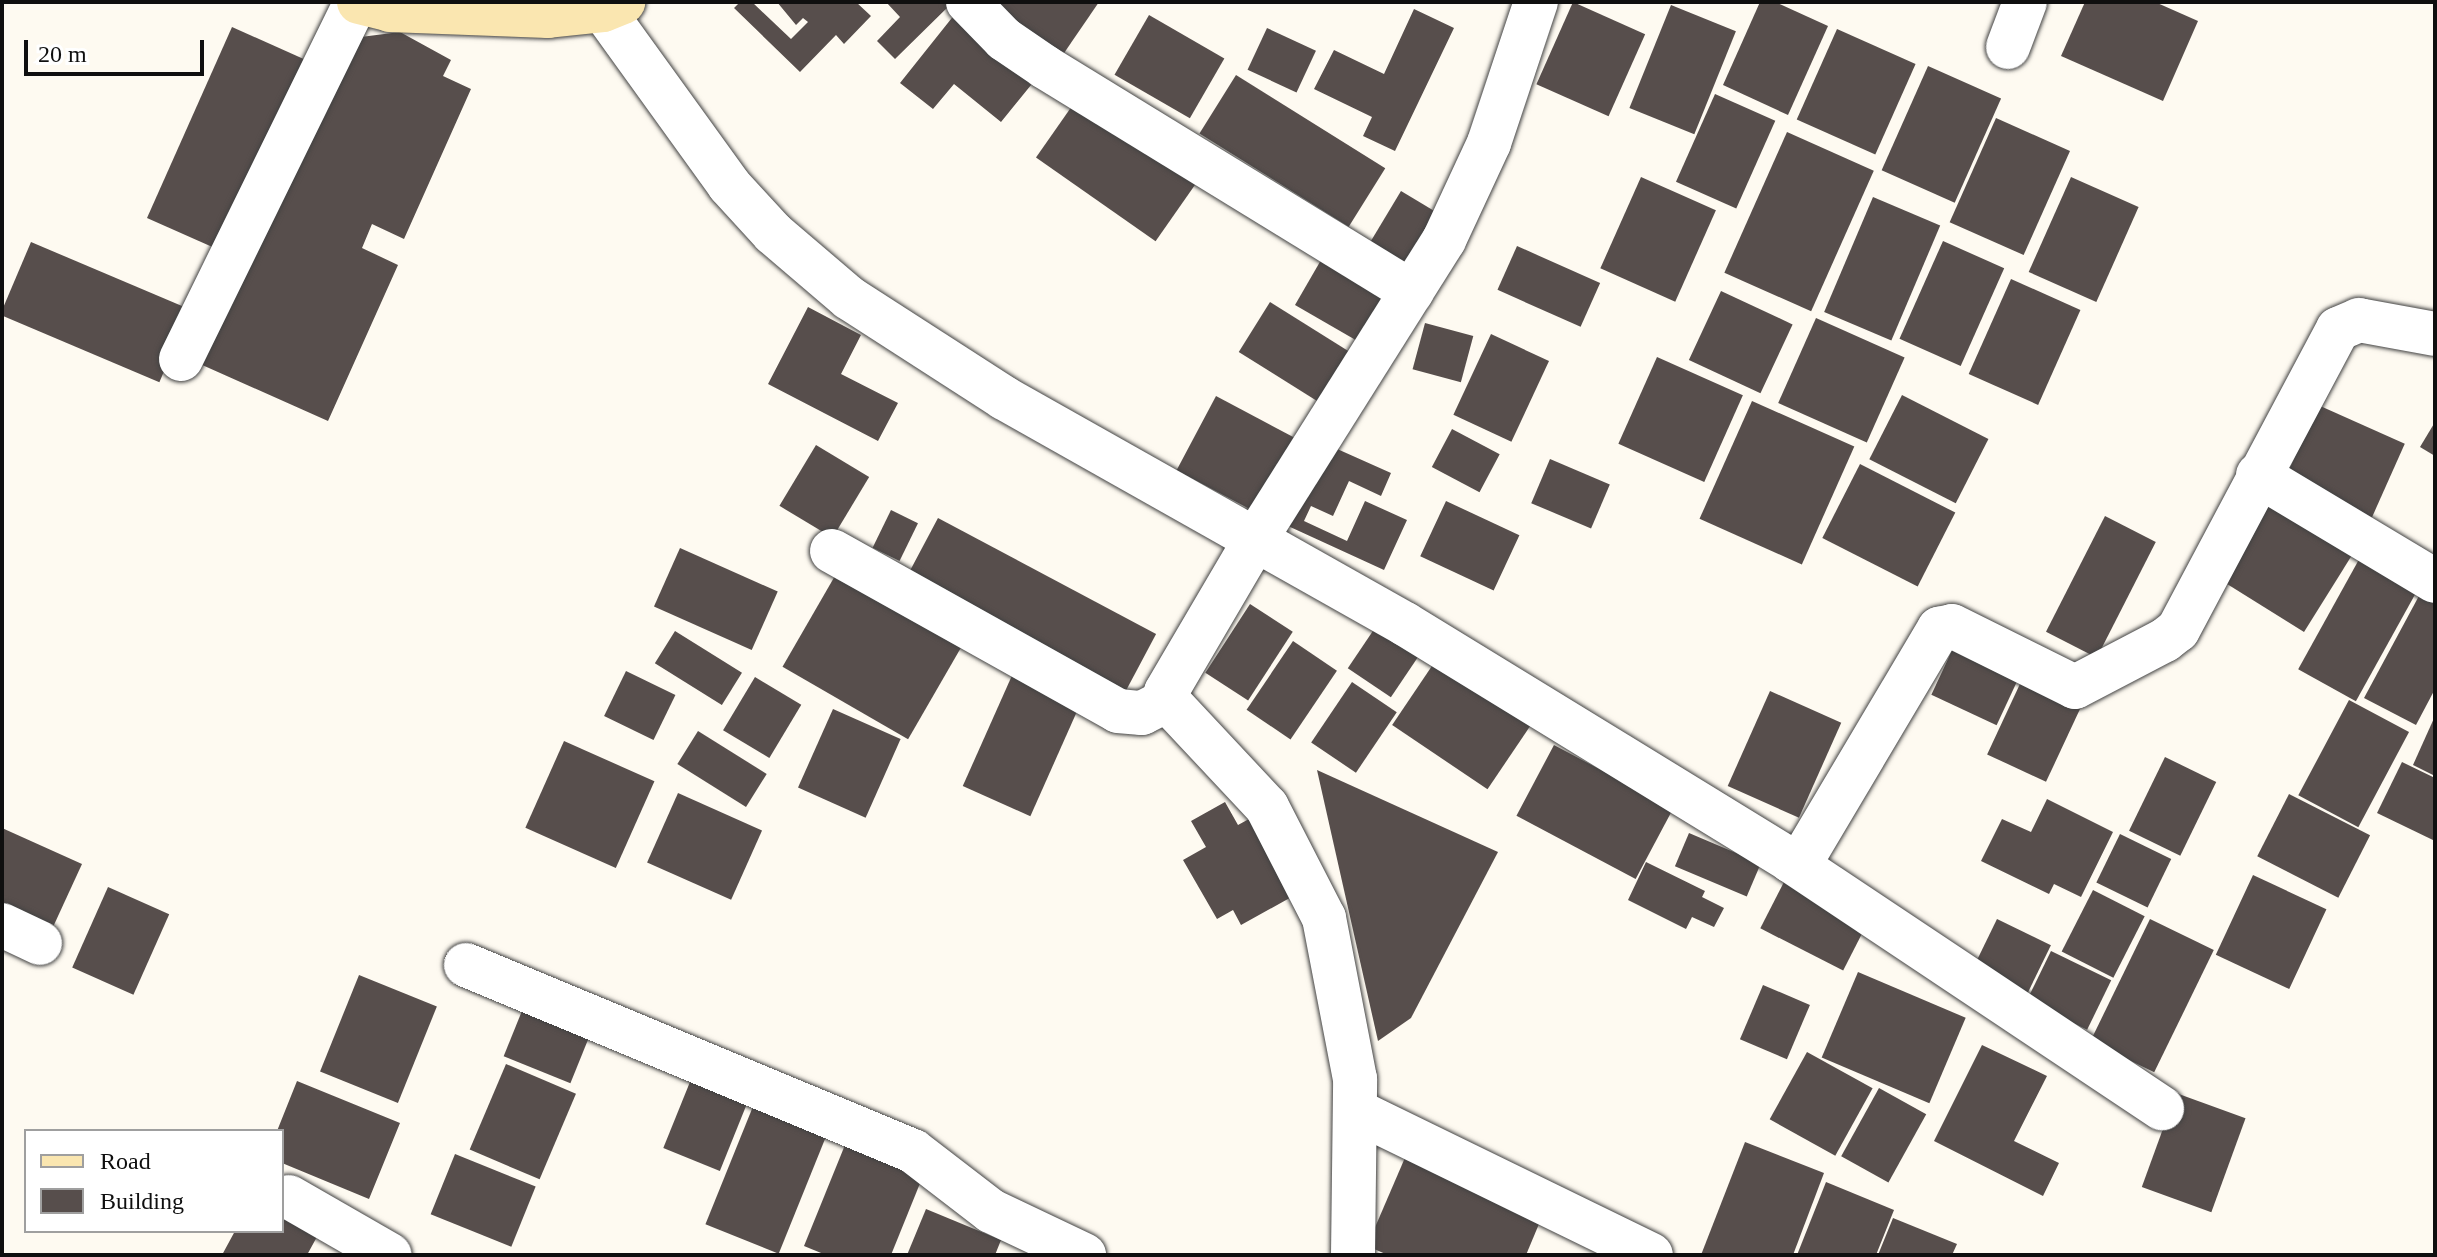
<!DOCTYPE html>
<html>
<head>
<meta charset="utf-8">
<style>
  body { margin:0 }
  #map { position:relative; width:2437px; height:1257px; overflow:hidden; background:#fefaf1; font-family:"Times New Roman",serif }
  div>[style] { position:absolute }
  .building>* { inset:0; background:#574e4c; transform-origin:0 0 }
  .roads { filter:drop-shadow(0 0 2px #424242) drop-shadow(0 0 2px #424242) }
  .street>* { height:44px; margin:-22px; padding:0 22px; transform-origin:22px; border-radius:22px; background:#fff }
  .secondary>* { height:44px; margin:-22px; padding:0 22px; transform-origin:22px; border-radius:22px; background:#fae6b0 }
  span { translate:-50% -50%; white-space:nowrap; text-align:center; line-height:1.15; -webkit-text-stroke:8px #fff; paint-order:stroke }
  .frame { position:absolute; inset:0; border:4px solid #0f0f0f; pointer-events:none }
  .legend { position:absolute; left:24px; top:1129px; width:260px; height:104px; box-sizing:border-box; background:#fff; border:2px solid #9f9f9f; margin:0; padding:10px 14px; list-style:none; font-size:24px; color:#0f0f0f }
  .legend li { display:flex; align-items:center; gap:16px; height:40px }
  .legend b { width:40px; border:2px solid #9f9f9f }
  .scale { position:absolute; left:24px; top:40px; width:180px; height:36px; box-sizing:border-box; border:4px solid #0f0f0f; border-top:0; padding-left:10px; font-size:24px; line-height:28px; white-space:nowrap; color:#0f0f0f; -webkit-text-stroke:6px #fff; paint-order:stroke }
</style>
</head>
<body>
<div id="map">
  <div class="building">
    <i style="clip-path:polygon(740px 2px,752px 2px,791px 39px,808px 22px,803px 18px,796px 25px,777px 2px,856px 2px,871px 16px,844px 44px,836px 35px,800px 72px,734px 8px)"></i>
    <i style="clip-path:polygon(886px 2px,953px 2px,895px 59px,877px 41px,900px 17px)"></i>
    <i style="clip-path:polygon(983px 2px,1099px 2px,1062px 56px)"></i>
    <i style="left:1573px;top:2px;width:79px;height:90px;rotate:24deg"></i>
    <i style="clip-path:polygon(1760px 2px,1775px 2px,1828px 26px,1788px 115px,1723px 85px)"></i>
    <i style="clip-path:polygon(2085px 2px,2155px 2px,2198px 21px,2163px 101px,2061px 56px)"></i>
    <i style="left:1671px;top:5px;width:70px;height:111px;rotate:22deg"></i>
    <i style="clip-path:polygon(959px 9px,1040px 74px,1001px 122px,954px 84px,933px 109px,900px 83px)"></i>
    <i style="clip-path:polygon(1414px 9px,1454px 28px,1395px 151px,1363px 136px,1372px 117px,1314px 89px,1334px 50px,1384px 74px)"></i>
    <i style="left:1149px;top:15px;width:87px;height:69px;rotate:30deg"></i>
    <i style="left:232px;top:27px;width:87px;height:209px;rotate:24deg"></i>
    <i style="left:1267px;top:28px;width:54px;height:46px;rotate:25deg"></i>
    <i style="left:1837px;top:29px;width:86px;height:99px;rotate:24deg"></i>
    <i style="clip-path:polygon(400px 32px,451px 60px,443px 76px,471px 89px,404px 239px,372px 224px,362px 248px,398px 265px,328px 421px,191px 360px,353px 38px)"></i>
    <i style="left:1928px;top:66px;width:80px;height:114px;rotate:24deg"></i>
    <i style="left:1236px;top:75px;width:176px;height:69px;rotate:32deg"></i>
    <i style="left:1715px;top:94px;width:66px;height:96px;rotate:24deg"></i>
    <i style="left:1079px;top:96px;width:146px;height:75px;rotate:35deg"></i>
    <i style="left:1996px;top:118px;width:81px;height:114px;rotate:24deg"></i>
    <i style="left:1787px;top:132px;width:95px;height:154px;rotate:24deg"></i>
    <i style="left:1641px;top:177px;width:82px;height:100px;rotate:24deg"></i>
    <i style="left:2071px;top:177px;width:74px;height:104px;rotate:24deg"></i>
    <i style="left:1401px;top:191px;width:52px;height:73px;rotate:31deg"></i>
    <i style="left:1873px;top:197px;width:73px;height:125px;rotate:23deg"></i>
    <i style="left:1943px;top:241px;width:67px;height:107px;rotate:24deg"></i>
    <i style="left:31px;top:242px;width:173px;height:79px;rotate:23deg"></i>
    <i style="left:1517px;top:246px;width:91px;height:48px;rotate:24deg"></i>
    <i style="left:1321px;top:260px;width:80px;height:52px;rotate:30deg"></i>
    <i style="left:2011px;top:279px;width:76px;height:104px;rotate:24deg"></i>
    <i style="left:1721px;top:291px;width:79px;height:76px;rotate:25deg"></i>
    <i style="left:1270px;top:302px;width:105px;height:59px;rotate:32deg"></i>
    <i style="clip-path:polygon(808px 307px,861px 335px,841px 374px,898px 403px,878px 441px,768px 384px)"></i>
    <i style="left:1816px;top:318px;width:97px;height:93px;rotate:24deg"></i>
    <i style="left:1425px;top:323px;width:50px;height:48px;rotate:15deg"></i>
    <i style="left:1491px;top:334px;width:64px;height:89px;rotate:25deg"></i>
    <i style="left:1657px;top:357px;width:94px;height:95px;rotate:24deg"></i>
    <i style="left:1902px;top:395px;width:97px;height:72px;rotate:27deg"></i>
    <i style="left:1216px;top:396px;width:89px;height:84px;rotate:28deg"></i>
    <i style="left:1752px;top:401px;width:112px;height:129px;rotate:24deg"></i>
    <i style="left:2318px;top:405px;width:95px;height:83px;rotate:24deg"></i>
    <i style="clip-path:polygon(2435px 422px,2435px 456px,2420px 447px)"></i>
    <i style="left:1452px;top:429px;width:54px;height:43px;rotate:28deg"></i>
    <i style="clip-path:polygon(1326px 444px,1391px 473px,1381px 496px,1349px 481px,1333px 516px,1311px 506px,1304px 521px,1347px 541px,1365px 501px,1407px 520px,1384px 570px,1288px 526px)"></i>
    <i style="left:816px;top:445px;width:62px;height:71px;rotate:31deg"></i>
    <i style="left:1550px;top:459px;width:65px;height:48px;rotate:23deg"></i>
    <i style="left:1860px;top:464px;width:107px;height:83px;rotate:27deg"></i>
    <i style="left:2272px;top:487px;width:104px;height:106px;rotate:32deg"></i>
    <i style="left:1446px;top:501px;width:81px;height:61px;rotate:25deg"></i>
    <i style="left:891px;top:510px;width:30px;height:42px;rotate:26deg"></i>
    <i style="left:2105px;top:516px;width:57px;height:130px;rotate:27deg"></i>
    <i style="left:938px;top:518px;width:247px;height:64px;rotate:28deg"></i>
    <i style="left:2367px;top:545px;width:66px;height:142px;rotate:29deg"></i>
    <i style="left:680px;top:548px;width:107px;height:64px;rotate:24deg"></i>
    <i style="left:843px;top:562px;width:145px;height:121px;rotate:30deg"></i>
    <i style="clip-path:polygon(2420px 594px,2435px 603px,2435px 689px,2416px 725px,2364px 698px)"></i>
    <i style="left:1250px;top:604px;width:51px;height:82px;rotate:33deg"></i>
    <i style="left:1383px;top:616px;width:52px;height:63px;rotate:34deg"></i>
    <i style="left:675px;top:631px;width:79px;height:38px;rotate:32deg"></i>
    <i style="left:1293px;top:641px;width:53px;height:83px;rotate:34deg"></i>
    <i style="left:1955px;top:644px;width:72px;height:56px;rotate:25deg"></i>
    <i style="left:1438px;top:657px;width:115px;height:82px;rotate:34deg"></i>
    <i style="left:626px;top:671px;width:55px;height:50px;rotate:26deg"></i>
    <i style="left:1014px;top:671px;width:74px;height:126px;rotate:24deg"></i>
    <i style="left:2026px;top:671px;width:65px;height:92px;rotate:25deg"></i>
    <i style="left:755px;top:677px;width:54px;height:62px;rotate:31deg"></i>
    <i style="left:1352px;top:682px;width:54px;height:73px;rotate:34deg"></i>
    <i style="left:1770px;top:691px;width:78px;height:104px;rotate:24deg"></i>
    <i style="left:2349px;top:700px;width:68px;height:108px;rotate:28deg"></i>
    <i style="left:833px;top:709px;width:74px;height:86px;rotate:24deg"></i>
    <i style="clip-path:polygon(2435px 716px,2435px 776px,2413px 765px)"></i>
    <i style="left:698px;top:731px;width:81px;height:39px;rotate:32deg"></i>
    <i style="left:564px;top:741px;width:99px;height:95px;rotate:24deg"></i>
    <i style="left:1554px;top:745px;width:135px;height:80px;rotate:28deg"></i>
    <i style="left:2165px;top:757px;width:57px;height:82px;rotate:26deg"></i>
    <i style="clip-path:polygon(2402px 762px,2435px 778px,2435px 841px,2377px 813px)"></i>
    <i style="clip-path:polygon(1317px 770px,1498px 852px,1411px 1018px,1378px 1041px)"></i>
    <i style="left:678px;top:793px;width:92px;height:76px;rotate:24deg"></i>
    <i style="left:2289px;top:794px;width:91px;height:70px;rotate:27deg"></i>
    <i style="clip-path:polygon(2047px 799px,2113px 832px,2081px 897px,2054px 884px,2049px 894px,1981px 861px,2002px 819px,2031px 832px)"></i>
    <i style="clip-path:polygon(1225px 802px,1238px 825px,1260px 813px,1304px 890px,1241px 925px,1233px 910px,1217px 919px,1183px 860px,1206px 847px,1191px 821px)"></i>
    <i style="clip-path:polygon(2px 828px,82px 864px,53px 927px,2px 904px)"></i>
    <i style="left:1689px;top:833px;width:78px;height:36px;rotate:23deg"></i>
    <i style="left:2120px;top:834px;width:57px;height:54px;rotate:26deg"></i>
    <i style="clip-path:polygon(1646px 862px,1705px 891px,1702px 897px,1724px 908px,1714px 927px,1692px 917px,1686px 929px,1628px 900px)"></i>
    <i style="left:1788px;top:874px;width:93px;height:61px;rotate:27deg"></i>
    <i style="left:2253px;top:875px;width:81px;height:88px;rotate:25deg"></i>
    <i style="left:108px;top:887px;width:67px;height:88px;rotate:24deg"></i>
    <i style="left:2093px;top:890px;width:58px;height:69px;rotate:27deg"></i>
    <i style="left:1997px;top:919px;width:60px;height:58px;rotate:26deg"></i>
    <i style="left:2150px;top:919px;width:71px;height:136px;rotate:26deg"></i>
    <i style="left:2051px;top:951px;width:67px;height:55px;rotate:26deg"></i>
    <i style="left:1858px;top:972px;width:117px;height:93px;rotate:23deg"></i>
    <i style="left:359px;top:975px;width:84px;height:104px;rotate:22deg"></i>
    <i style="left:1763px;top:985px;width:51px;height:59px;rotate:23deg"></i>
    <i style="left:528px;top:996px;width:72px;height:65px;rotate:22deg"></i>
    <i style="clip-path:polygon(1982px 1045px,2047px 1076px,2014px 1141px,2059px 1163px,2043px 1196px,1934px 1141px)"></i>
    <i style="left:1807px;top:1052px;width:75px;height:77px;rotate:29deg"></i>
    <i style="left:506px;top:1064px;width:76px;height:93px;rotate:23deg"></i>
    <i style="left:694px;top:1072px;width:61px;height:82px;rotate:22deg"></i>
    <i style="clip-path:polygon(297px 1081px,400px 1123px,369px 1199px,282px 1163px,282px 1131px,277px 1131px)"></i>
    <i style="left:1879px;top:1088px;width:54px;height:78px;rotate:29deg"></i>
    <i style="left:2176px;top:1093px;width:74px;height:100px;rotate:20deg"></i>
    <i style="left:756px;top:1099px;width:79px;height:135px;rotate:22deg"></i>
    <i style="clip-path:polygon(847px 1140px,925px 1171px,891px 1255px,826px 1255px,804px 1246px)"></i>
    <i style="clip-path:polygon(1745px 1142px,1824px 1173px,1793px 1255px,1701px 1255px)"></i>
    <i style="clip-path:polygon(1407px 1153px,1544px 1212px,1526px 1255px,1388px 1255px,1367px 1246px)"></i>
    <i style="left:455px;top:1154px;width:87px;height:65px;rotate:22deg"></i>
    <i style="clip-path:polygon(1826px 1182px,1894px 1210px,1876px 1255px,1797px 1255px)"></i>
    <i style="clip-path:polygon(282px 1202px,324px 1224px,307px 1255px,222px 1255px,235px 1231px,282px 1231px)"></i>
    <i style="clip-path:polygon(926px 1209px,1001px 1240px,995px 1255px,907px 1255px)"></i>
    <i style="clip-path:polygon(1893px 1218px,1957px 1244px,1952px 1255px,1878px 1255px)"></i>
  </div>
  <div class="roads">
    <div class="street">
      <i style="left:968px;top:2px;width:52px;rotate:45.8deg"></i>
      <i style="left:1004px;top:39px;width:50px;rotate:34.3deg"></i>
      <i style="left:1045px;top:67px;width:430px;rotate:31.5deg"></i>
      <i style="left:603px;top:10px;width:216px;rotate:54.2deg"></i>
      <i style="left:729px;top:185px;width:65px;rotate:47.5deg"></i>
      <i style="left:773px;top:233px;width:100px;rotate:40.5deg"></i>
      <i style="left:849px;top:298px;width:184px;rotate:32.8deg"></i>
      <i style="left:1004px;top:398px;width:460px;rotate:29.4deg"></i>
      <i style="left:1405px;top:624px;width:453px;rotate:31.5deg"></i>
      <i style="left:1791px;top:861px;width:17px;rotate:-28deg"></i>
      <i style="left:1806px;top:853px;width:261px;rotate:-59.3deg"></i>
      <i style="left:1939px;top:629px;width:13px;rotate:-13deg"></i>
      <i style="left:1952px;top:626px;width:137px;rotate:26.4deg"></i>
      <i style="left:2075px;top:687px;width:102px;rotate:-27.6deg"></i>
      <i style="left:2165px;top:640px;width:16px;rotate:-38deg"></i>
      <i style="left:2178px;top:630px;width:341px;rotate:-62deg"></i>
      <i style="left:2338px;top:329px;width:23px;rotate:-23deg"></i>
      <i style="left:2359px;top:320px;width:77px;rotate:10.4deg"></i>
      <i style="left:2008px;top:47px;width:48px;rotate:-69.3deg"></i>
      <i style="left:181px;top:359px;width:398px;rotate:-63.9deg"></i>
      <i style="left:2258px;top:475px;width:206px;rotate:30.9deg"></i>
      <i style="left:832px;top:551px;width:328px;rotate:29.2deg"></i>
      <i style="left:1118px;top:711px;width:24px;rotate:5deg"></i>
      <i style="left:1142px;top:713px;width:28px;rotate:-27deg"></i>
      <i style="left:1791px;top:861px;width:446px;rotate:33.7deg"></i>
      <i style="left:2px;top:925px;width:42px;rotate:25.3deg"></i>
      <i style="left:466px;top:965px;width:484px;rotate:22.6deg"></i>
      <i style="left:913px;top:1151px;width:98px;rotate:37.6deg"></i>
      <i style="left:991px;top:1211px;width:103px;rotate:25.3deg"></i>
      <i style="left:1356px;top:1111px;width:328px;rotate:26deg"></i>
      <i style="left:289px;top:1197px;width:116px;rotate:29.9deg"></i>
      <i style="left:1353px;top:1255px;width:176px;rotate:-89.3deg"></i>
      <i style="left:1355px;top:1079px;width:164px;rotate:-100.9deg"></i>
      <i style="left:1324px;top:918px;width:125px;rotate:-117.2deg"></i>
      <i style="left:1267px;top:807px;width:146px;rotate:-133.1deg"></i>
      <i style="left:1167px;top:700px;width:8px;rotate:-97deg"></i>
      <i style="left:1166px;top:692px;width:176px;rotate:-59.6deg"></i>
      <i style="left:1255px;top:540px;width:355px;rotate:-57.8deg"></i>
      <i style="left:1444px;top:240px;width:107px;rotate:-65.1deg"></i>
      <i style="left:1489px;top:143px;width:149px;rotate:-71.6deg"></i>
    </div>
    <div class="secondary">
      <i style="left:359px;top:2px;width:32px;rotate:14deg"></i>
      <i style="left:390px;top:10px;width:158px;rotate:2.2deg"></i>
      <i style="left:548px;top:16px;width:55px;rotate:-6.2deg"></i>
      <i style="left:603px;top:10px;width:22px;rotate:-22deg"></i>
    </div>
  </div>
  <div class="frame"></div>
  <ul class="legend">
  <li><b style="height:10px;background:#fae6b0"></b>Road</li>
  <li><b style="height:22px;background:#574e4c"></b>Building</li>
  </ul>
  <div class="scale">20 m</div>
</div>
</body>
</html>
